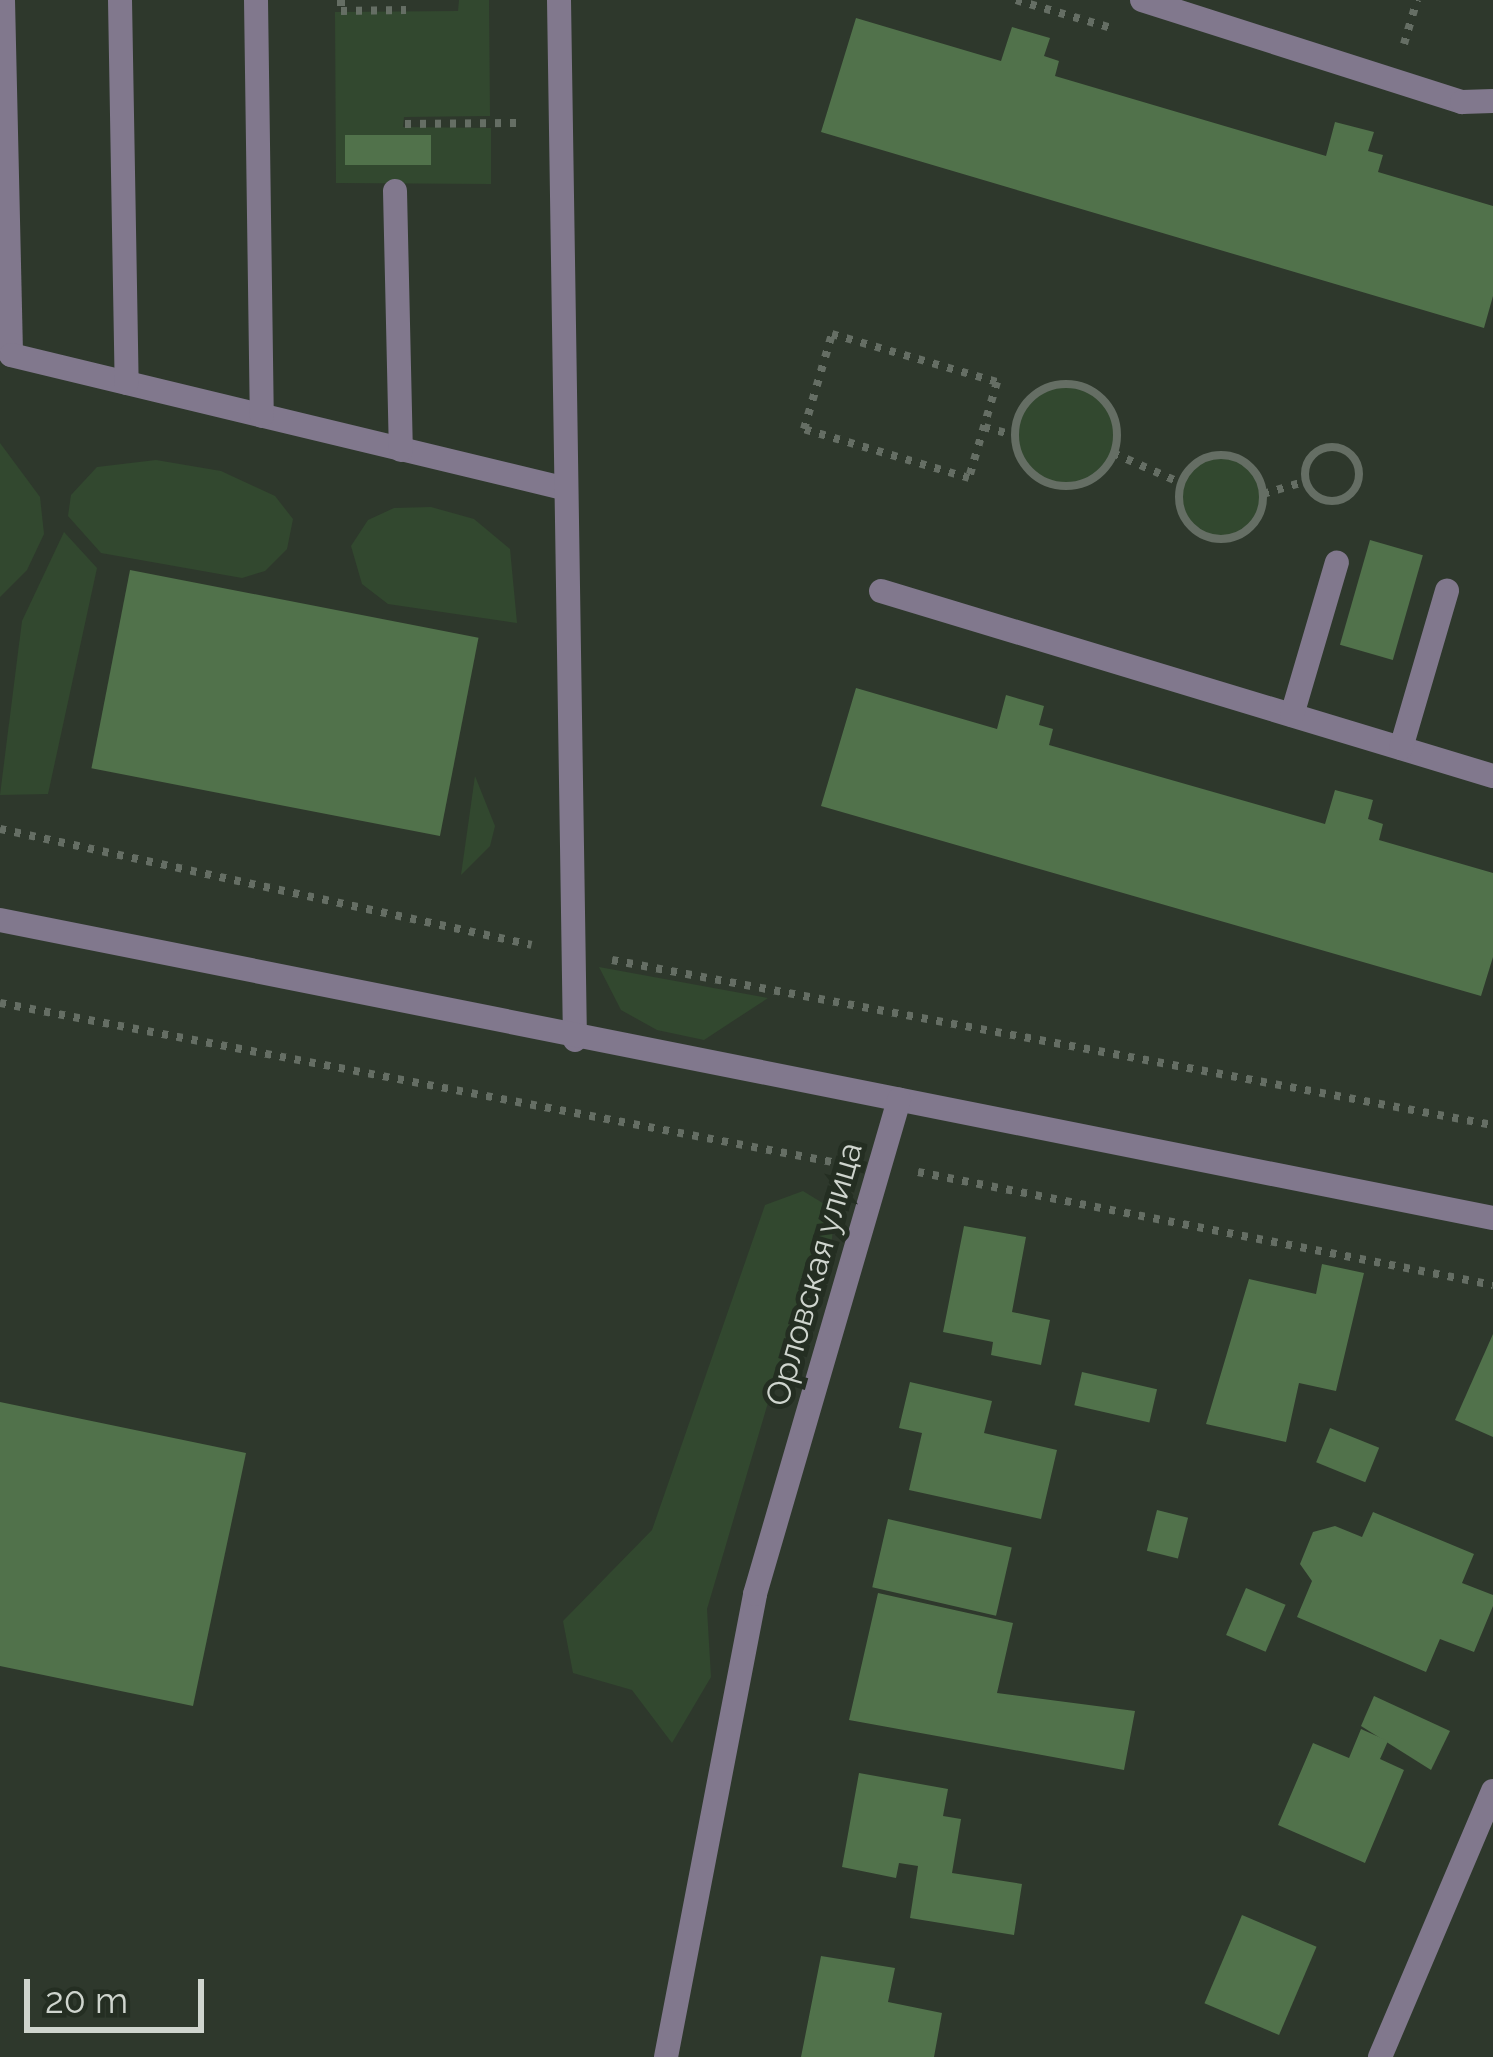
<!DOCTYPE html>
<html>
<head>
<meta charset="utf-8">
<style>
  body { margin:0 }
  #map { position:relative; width:1493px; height:2057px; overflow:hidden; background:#2e382c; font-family:Raleway,sans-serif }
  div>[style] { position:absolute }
  .green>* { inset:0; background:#32482f }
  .round { border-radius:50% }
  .building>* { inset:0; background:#51724b; transform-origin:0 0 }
  .path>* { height:8px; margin-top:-4px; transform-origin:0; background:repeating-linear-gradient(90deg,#656e64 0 6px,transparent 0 15px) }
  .path>.ring { margin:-4px; padding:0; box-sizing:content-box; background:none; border:8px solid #656e64; border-radius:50% }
  .service>* { height:24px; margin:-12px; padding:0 12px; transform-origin:12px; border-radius:12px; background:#81788d }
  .minor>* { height:24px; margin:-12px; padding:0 12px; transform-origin:12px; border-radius:12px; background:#81788d }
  span { translate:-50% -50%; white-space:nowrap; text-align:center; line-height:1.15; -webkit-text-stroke:10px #242e22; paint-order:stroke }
  .street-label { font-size:33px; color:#cfd5ce }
  .scale { position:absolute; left:24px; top:1979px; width:180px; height:54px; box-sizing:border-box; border:6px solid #cfd5ce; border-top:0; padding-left:15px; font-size:36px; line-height:42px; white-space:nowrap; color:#cfd5ce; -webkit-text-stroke:9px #242e22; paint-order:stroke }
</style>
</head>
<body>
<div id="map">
  <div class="green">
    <i style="clip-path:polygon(459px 0,489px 0,490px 116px,404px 117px,403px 127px,491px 128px,491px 184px,336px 183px,335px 12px,458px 11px)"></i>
    <i class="round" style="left:1015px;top:384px;width:102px;height:102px"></i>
    <i style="clip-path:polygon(0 443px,40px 497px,44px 534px,27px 570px,0 597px)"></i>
    <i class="round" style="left:1179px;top:455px;width:84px;height:84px"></i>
    <i style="clip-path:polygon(156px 460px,221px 471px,275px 496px,293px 519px,287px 549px,265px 571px,242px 578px,101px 553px,68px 516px,71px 495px,97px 467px)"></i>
    <i style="clip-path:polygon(431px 507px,474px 519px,510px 549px,517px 623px,388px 604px,362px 584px,351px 546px,368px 520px,394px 508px)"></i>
    <i style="clip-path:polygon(64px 532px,97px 568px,48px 794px,0 795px,22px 621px)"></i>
    <i style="clip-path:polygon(475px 776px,495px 826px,490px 846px,461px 875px)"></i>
    <i style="clip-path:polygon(599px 967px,768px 998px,704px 1040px,657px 1030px,621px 1010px)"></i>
    <i style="clip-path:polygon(803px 1191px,834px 1210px,832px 1239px,767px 1406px,707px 1609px,711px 1677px,672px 1743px,632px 1690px,573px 1673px,563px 1621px,652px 1530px,765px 1205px)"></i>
  </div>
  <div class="building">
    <i style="clip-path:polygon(856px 18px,1001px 61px,1012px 27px,1050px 38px,1044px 56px,1059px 61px,1055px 76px,1326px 156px,1335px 122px,1374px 132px,1368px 151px,1383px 155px,1378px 172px,1493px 206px,1493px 296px,1484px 328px,821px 132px)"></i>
    <i style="left:431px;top:135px;width:30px;height:86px;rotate:90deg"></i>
    <i style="left:1370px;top:540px;width:55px;height:109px;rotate:16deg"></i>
    <i style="left:130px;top:570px;width:355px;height:202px;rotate:11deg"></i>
    <i style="clip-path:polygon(856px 688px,997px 729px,1006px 695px,1044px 706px,1039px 725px,1053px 729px,1049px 745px,1325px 824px,1335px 790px,1373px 800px,1368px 819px,1383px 824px,1379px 840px,1493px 873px,1493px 957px,1481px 996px,821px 806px)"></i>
    <i style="clip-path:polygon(964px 1226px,1026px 1237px,1012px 1312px,1050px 1320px,1041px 1365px,991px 1355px,993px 1342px,943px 1332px)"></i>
    <i style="clip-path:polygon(1322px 1264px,1364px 1273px,1336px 1391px,1299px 1383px,1286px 1442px,1206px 1424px,1249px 1279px,1316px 1294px)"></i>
    <i style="clip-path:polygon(1493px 1334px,1493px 1437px,1455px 1420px)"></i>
    <i style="left:1082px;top:1372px;width:77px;height:34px;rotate:13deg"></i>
    <i style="clip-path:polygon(910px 1382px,992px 1401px,984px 1433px,1057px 1450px,1041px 1519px,909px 1490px,922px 1433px,899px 1428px)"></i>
    <i style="clip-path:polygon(0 1402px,246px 1453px,193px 1706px,0 1666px)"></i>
    <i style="left:1330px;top:1428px;width:53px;height:37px;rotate:22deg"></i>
    <i style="left:1157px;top:1510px;width:32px;height:42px;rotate:14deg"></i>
    <i style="clip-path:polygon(1373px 1512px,1474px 1554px,1462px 1583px,1493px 1595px,1493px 1606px,1474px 1652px,1440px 1639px,1426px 1672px,1297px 1617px,1312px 1581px,1300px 1564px,1313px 1532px,1335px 1526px,1362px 1537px)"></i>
    <i style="left:888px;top:1519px;width:127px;height:70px;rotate:13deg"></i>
    <i style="left:1246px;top:1588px;width:43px;height:51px;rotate:23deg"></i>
    <i style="clip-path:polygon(878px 1593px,1013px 1623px,997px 1693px,1135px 1711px,1124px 1770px,849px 1720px)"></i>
    <i style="clip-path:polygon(1374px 1696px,1450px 1731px,1431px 1770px,1361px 1726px)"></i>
    <i style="clip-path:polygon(1361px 1729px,1388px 1741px,1380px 1759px,1404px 1770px,1365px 1863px,1278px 1825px,1313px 1743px,1349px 1758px)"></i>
    <i style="clip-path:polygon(859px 1773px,948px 1789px,943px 1816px,961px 1819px,952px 1873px,1022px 1884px,1014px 1935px,910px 1918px,918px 1866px,899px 1863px,896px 1878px,842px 1867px)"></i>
    <i style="left:1242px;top:1915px;width:81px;height:96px;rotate:23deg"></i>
    <i style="clip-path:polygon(821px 1956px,895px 1968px,888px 2002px,942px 2013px,934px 2057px,801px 2057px)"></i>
  </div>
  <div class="path">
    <i style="left:341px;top:0;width:11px;rotate:90deg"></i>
    <i style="left:341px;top:11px;width:65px;rotate:-0.9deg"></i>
    <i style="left:1016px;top:0;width:99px;rotate:16.4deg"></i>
    <i style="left:1404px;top:44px;width:46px;rotate:-73.5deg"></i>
    <i style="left:405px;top:124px;width:113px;rotate:-0.5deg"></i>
    <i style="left:832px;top:334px;width:172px;rotate:16.2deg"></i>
    <i style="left:997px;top:382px;width:100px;rotate:106.3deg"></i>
    <i style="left:969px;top:478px;width:172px;rotate:-163.5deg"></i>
    <i style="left:804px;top:429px;width:99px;rotate:-73.6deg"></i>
    <i class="ring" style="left:1015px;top:384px;width:94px;height:94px"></i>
    <i style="left:984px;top:427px;width:31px;rotate:15deg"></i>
    <i class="ring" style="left:1305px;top:447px;width:46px;height:46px"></i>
    <i style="left:1113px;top:453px;width:74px;rotate:23.8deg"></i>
    <i class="ring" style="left:1179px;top:455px;width:76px;height:76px"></i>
    <i style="left:1263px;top:494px;width:46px;rotate:-16.5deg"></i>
    <i style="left:0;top:829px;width:544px;rotate:12.3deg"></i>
    <i style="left:612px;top:960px;width:896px;rotate:10.61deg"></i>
    <i style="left:0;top:1003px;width:852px;rotate:10.82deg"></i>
    <i style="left:918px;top:1172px;width:586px;rotate:11.12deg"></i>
  </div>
  <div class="service">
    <i style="left:3px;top:0;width:355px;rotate:88.7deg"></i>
    <i style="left:11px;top:355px;width:568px;rotate:13.55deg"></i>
    <i style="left:120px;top:0;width:383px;rotate:89deg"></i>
    <i style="left:256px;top:0;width:416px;rotate:89.2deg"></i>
    <i style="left:559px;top:0;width:1040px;rotate:89.12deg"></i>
    <i style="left:1142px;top:0;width:336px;rotate:17.7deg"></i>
    <i style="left:1462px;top:102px;width:31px;rotate:-2deg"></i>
    <i style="left:395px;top:191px;width:259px;rotate:88.7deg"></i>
    <i style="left:881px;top:591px;width:639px;rotate:16.82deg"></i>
    <i style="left:1292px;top:715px;width:159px;rotate:-73.6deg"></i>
    <i style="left:1401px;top:748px;width:164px;rotate:-73.7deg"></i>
  </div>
  <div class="minor">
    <i style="left:0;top:920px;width:1522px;rotate:11.29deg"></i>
    <i style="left:666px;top:2057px;width:471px;rotate:-79.1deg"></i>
    <i style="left:755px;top:1594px;width:515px;rotate:-73.75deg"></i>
    <i style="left:1380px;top:2057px;width:289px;rotate:-67deg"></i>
  </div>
  <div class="street-label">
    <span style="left:814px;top:1274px;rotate:-74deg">Орловская улица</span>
  </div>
  <div class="scale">20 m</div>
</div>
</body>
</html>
